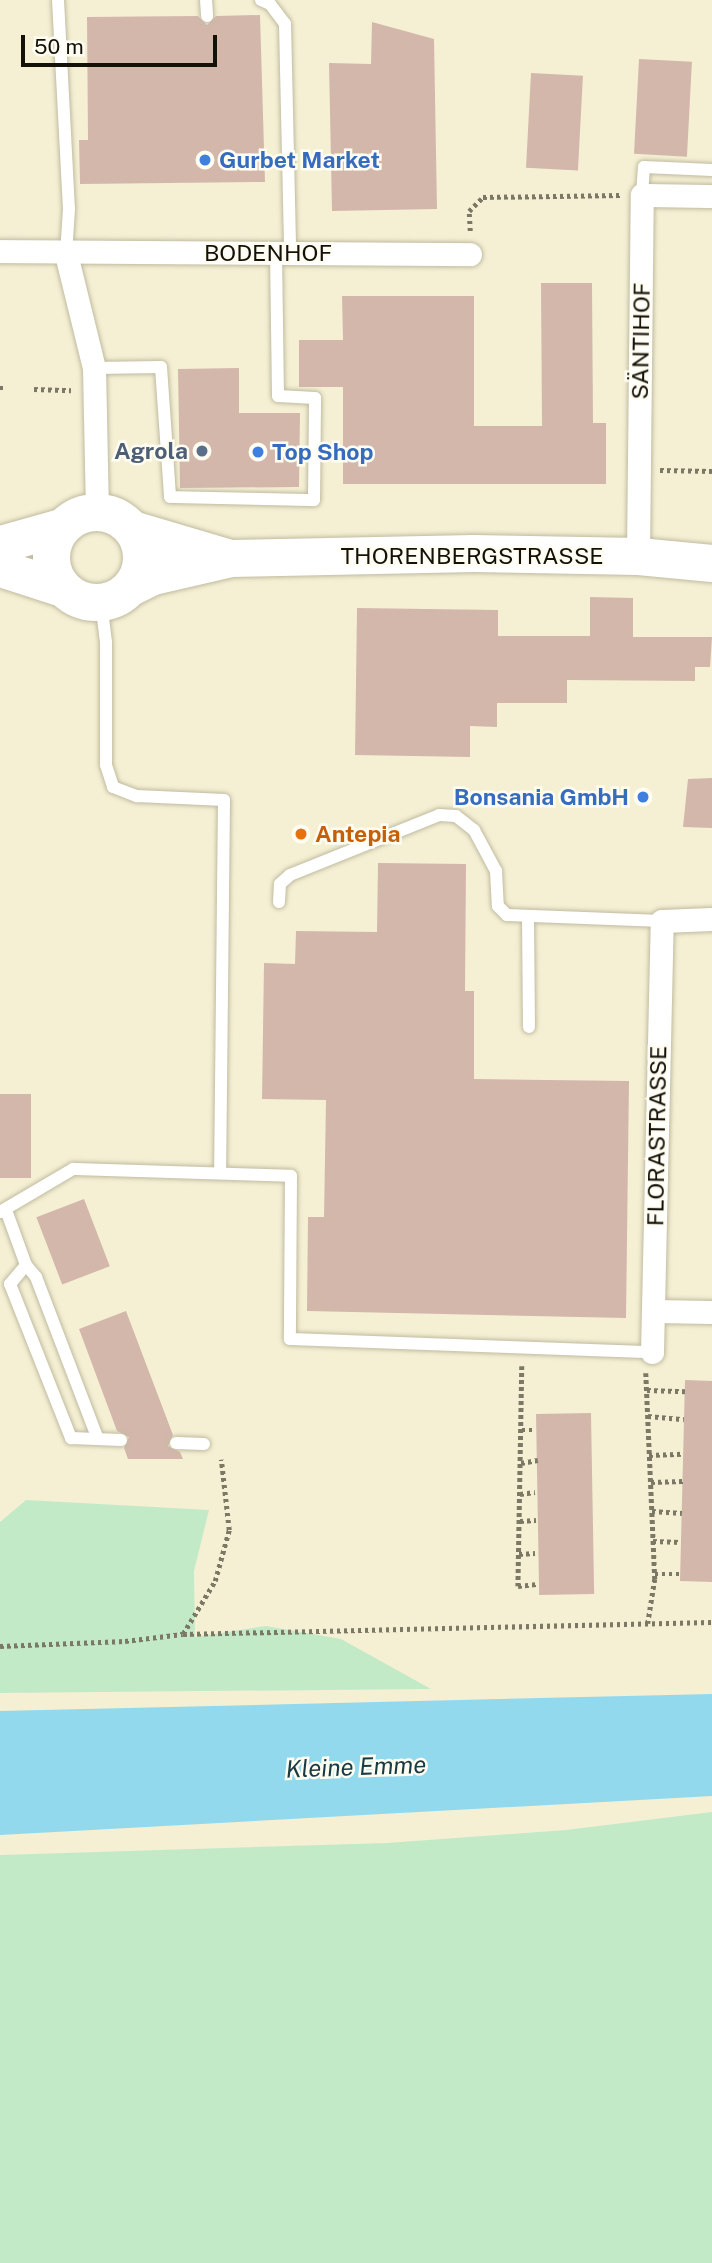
<!DOCTYPE html>
<html>
<head>
<meta charset="utf-8">
<style>
  body { margin:0 }
  #map { position:relative; width:712px; height:2263px; overflow:hidden; background:#f5f0d4; font-family:"Public Sans",sans-serif }
  div>[style] { position:absolute }
  .green>* { inset:0; background:#c3eac7 }
  .water>* { inset:0; background:#92d9ed }
  .building>* { inset:0; background:#d3b7ab; transform-origin:0 0 }
  .path>* { height:4.5px; margin-top:-2.25px; transform-origin:0; background:repeating-linear-gradient(90deg,#7b7866 0 3.5px,transparent 0 7px) }
  .roads { filter:drop-shadow(0 0 2px #c0bba0) drop-shadow(0 0 2px #c0bba0) }
  .lane>* { height:12px; margin:-6px; padding:0 6px; transform-origin:6px; border-radius:6px; background:#fff }
  .street>* { height:23px; margin:-11.5px; padding:0 11.5px; transform-origin:11.5px; border-radius:11.5px; background:#fff }
  .primary>* { height:37px; margin:-18.5px; padding:0 18.5px; transform-origin:18.5px; border-radius:18.5px; background:#fff }
  .primary>.ring { margin:-18.5px; padding:0; box-sizing:content-box; background:none; border:37px solid #fff; border-radius:50% }
  .dots>* { width:19px; height:19px; translate:-50% -50%; box-sizing:border-box; border:4px solid #fffdf2; border-radius:50% }
  span { translate:-50% -50%; white-space:nowrap; text-align:center; line-height:1.15; -webkit-text-stroke:5px #fffdf2; paint-order:stroke }
  .shop-label { font-size:23px; color:#366cbe; font-weight:700 }
  .left { translate:0 -50%; text-align:left }
  .right { translate:-100% -50%; text-align:right }
  .street-label { font-size:23px; color:#131108 }
  .service-label { font-size:23px; color:#4e5e75; font-weight:700 }
  .food-label { font-size:23px; color:#c56008; font-weight:700 }
  .water-label { font-size:24px; color:#183a44; font-style:italic }
  .scale { position:absolute; left:21px; top:35px; width:196px; height:32px; box-sizing:border-box; border:4px solid #131108; border-top:0; padding-left:9px; font-size:21px; line-height:24px; white-space:nowrap; color:#131108; -webkit-text-stroke:5px #fffdf2; paint-order:stroke }
</style>
</head>
<body>
<div id="map">
  <div class="green">
    <i style="clip-path:polygon(26px 1500px,209px 1510px,194px 1571px,195px 1637px,266px 1626px,341px 1639px,431px 1689px,0 1693px,0 1522px)"></i>
    <i style="clip-path:polygon(712px 1812px,712px 2263px,0 2263px,0 1855px,387px 1843px,566px 1830px)"></i>
  </div>
  <div class="water">
    <i style="clip-path:polygon(712px 1694px,712px 1796px,0 1835px,0 1711px)"></i>
  </div>
  <div class="building">
    <i style="clip-path:polygon(260px 15px,265px 182px,80px 184px,79px 140px,88px 140px,87px 17px,198px 16px,207px 25px,216px 16px)"></i>
    <i style="clip-path:polygon(372px 22px,434px 39px,437px 209px,332px 211px,329px 63px,371px 64px)"></i>
    <i style="left:639px;top:59px;width:53px;height:95px;rotate:3deg"></i>
    <i style="left:531px;top:73px;width:52px;height:95px;rotate:3deg"></i>
    <i style="clip-path:polygon(541px 283px,592px 283px,593px 423px,606px 423px,606px 484px,343px 484px,343px 387px,299px 387px,299px 340px,343px 340px,342px 296px,474px 296px,474px 426px,542px 426px)"></i>
    <i style="clip-path:polygon(239px 368px,239px 413px,300px 413px,299px 487px,180px 488px,178px 369px)"></i>
    <i style="clip-path:polygon(590px 597px,633px 598px,633px 637px,712px 637px,710px 667px,695px 667px,695px 681px,567px 680px,567px 703px,497px 703px,497px 727px,470px 726px,470px 757px,355px 755px,357px 608px,498px 610px,498px 636px,590px 636px)"></i>
    <i style="clip-path:polygon(712px 778px,712px 828px,683px 827px,688px 779px)"></i>
    <i style="clip-path:polygon(378px 863px,466px 864px,465px 991px,474px 991px,474px 1079px,629px 1081px,626px 1318px,307px 1311px,308px 1217px,324px 1217px,326px 1100px,262px 1099px,264px 963px,295px 964px,296px 931px,377px 932px)"></i>
    <i style="left:0;top:1094px;width:31px;height:84px"></i>
    <i style="left:84px;top:1199px;width:72px;height:51px;rotate:69deg"></i>
    <i style="clip-path:polygon(126px 1311px,173px 1435px,168px 1446px,180px 1452px,183px 1459px,128px 1459px,124px 1448px,129px 1437px,117px 1431px,79px 1329px)"></i>
    <i style="clip-path:polygon(685px 1380px,712px 1381px,712px 1582px,680px 1581px)"></i>
    <i style="left:591px;top:1413px;width:181px;height:55px;rotate:89deg"></i>
  </div>
  <div class="path">
    <i style="left:470px;top:231px;width:20px;rotate:-93deg"></i>
    <i style="left:469px;top:211px;width:20px;rotate:-45deg"></i>
    <i style="left:483px;top:197px;width:137px;rotate:-0.8deg"></i>
    <i style="left:0;top:388px;width:6px"></i>
    <i style="left:34px;top:389px;width:37px;rotate:2deg"></i>
    <i style="left:660px;top:470px;width:52px;rotate:1.1deg"></i>
    <i style="left:522px;top:1366px;width:220px;rotate:91deg"></i>
    <i style="left:518px;top:1586px;width:18px;rotate:-6deg"></i>
    <i style="left:646px;top:1373px;width:206px;rotate:87.5deg"></i>
    <i style="left:655px;top:1579px;width:45px;rotate:99deg"></i>
    <i style="left:647px;top:1390px;width:38px;rotate:2deg"></i>
    <i style="left:648px;top:1416px;width:36px;rotate:5deg"></i>
    <i style="left:522px;top:1430px;width:14px"></i>
    <i style="left:649px;top:1455px;width:34px;rotate:-2deg"></i>
    <i style="left:521px;top:1463px;width:17px;rotate:-10deg"></i>
    <i style="left:651px;top:1482px;width:32px;rotate:-2deg"></i>
    <i style="left:520px;top:1494px;width:15px;rotate:-8deg"></i>
    <i style="left:652px;top:1511px;width:30px;rotate:4deg"></i>
    <i style="left:520px;top:1521px;width:16px;rotate:-4deg"></i>
    <i style="left:653px;top:1541px;width:28px;rotate:2deg"></i>
    <i style="left:519px;top:1554px;width:16px;rotate:-4deg"></i>
    <i style="left:655px;top:1574px;width:25px"></i>
    <i style="left:183px;top:1634px;width:62px;rotate:-58.9deg"></i>
    <i style="left:215px;top:1581px;width:53px;rotate:-74.6deg"></i>
    <i style="left:229px;top:1530px;width:71px;rotate:-96.4deg"></i>
    <i style="left:0;top:1646px;width:125px;rotate:-2.3deg"></i>
    <i style="left:125px;top:1641px;width:58px;rotate:-6.9deg"></i>
    <i style="left:183px;top:1634px;width:529px;rotate:-1.3deg"></i>
  </div>
  <div class="roads">
    <div class="lane">
      <i style="left:58px;top:0;width:209px;rotate:87deg"></i>
      <i style="left:69px;top:209px;width:45px;rotate:93.8deg"></i>
      <i style="left:206px;top:0;width:16px;rotate:86deg"></i>
      <i style="left:261px;top:0;width:10px;rotate:24deg"></i>
      <i style="left:270px;top:4px;width:25px;rotate:53deg"></i>
      <i style="left:285px;top:24px;width:229px;rotate:88.7deg"></i>
      <i style="left:642px;top:195px;width:28px;rotate:-86deg"></i>
      <i style="left:644px;top:167px;width:68px;rotate:2.5deg"></i>
      <i style="left:94px;top:368px;width:67px;rotate:-0.9deg"></i>
      <i style="left:161px;top:367px;width:130px;rotate:86deg"></i>
      <i style="left:170px;top:497px;width:144px;rotate:1.2deg"></i>
      <i style="left:314px;top:500px;width:102px;rotate:-89.4deg"></i>
      <i style="left:315px;top:398px;width:37px;rotate:-177deg"></i>
      <i style="left:278px;top:396px;width:143px;rotate:-90.8deg"></i>
      <i style="left:101px;top:602px;width:40px;rotate:82.9deg"></i>
      <i style="left:106px;top:642px;width:123px;rotate:90deg"></i>
      <i style="left:106px;top:765px;width:23px;rotate:72deg"></i>
      <i style="left:113px;top:787px;width:26px;rotate:21deg"></i>
      <i style="left:137px;top:796px;width:87px;rotate:2.6deg"></i>
      <i style="left:224px;top:800px;width:371px;rotate:90.6deg"></i>
      <i style="left:279px;top:902px;width:18px;rotate:-87deg"></i>
      <i style="left:280px;top:884px;width:13px;rotate:-42deg"></i>
      <i style="left:290px;top:875px;width:161px;rotate:-21.9deg"></i>
      <i style="left:439px;top:815px;width:17px;rotate:3deg"></i>
      <i style="left:456px;top:816px;width:23px;rotate:38deg"></i>
      <i style="left:474px;top:830px;width:47px;rotate:61.8deg"></i>
      <i style="left:496px;top:871px;width:35px;rotate:87deg"></i>
      <i style="left:498px;top:906px;width:13px;rotate:45deg"></i>
      <i style="left:507px;top:915px;width:155px;rotate:2.2deg"></i>
      <i style="left:528px;top:917px;width:110px;rotate:89.5deg"></i>
      <i style="left:6px;top:1210px;width:59px;rotate:70deg"></i>
      <i style="left:26px;top:1265px;width:25px;rotate:130deg"></i>
      <i style="left:10px;top:1284px;width:166px;rotate:68.4deg"></i>
      <i style="left:71px;top:1438px;width:50px;rotate:2.3deg"></i>
      <i style="left:0;top:1212px;width:85px;rotate:-30.5deg"></i>
      <i style="left:73px;top:1169px;width:218px;rotate:1.8deg"></i>
      <i style="left:291px;top:1176px;width:163px;rotate:90.4deg"></i>
      <i style="left:290px;top:1339px;width:362px;rotate:2.1deg"></i>
      <i style="left:26px;top:1265px;width:16px;rotate:50deg"></i>
      <i style="left:36px;top:1277px;width:173px;rotate:69.1deg"></i>
      <i style="left:176px;top:1443px;width:28px;rotate:2deg"></i>
    </div>
    <div class="street">
      <i style="left:0;top:251px;width:470px;rotate:0.4deg"></i>
      <i style="left:66px;top:254px;width:117px;rotate:76.2deg"></i>
      <i style="left:94px;top:368px;width:143px;rotate:88.8deg"></i>
      <i style="left:638px;top:556px;width:361px;rotate:-89.4deg"></i>
      <i style="left:642px;top:195px;width:70px;rotate:0.8deg"></i>
      <i style="left:653px;top:1311px;width:59px;rotate:1deg"></i>
      <i style="left:652px;top:1352px;width:431px;rotate:-88.7deg"></i>
      <i style="left:662px;top:921px;width:50px;rotate:-2.3deg"></i>
    </div>
    <div class="primary">
      <i class="ring" style="left:51px;top:512px;width:53px;height:53px"></i>
      <i style="left:132px;top:529px;width:102px;rotate:16.5deg"></i>
      <i style="left:0;top:544px;width:63px;rotate:-15.6deg"></i>
      <i style="left:0;top:568px;width:65px;rotate:17.9deg"></i>
      <i style="left:130px;top:587px;width:25px;rotate:-26deg"></i>
      <i style="left:153px;top:576px;width:80px;rotate:-13deg"></i>
      <i style="left:231px;top:558px;width:242px;rotate:-1.2deg"></i>
      <i style="left:473px;top:553px;width:165px;rotate:1deg"></i>
      <i style="left:638px;top:556px;width:74px;rotate:5.4deg"></i>
    </div>
  </div>
  <div class="dots">
    <i style="left:205px;top:160px;background:#3f7fe0"></i>
    <i style="left:202px;top:451px;background:#5c6f8a"></i>
    <i style="left:258px;top:452px;background:#3f7fe0"></i>
    <i style="left:643px;top:797px;background:#3f7fe0"></i>
    <i style="left:301px;top:834px;background:#e8710a"></i>
  </div>
  <div class="shop-label">
    <span class="left" style="left:219px;top:160px">Gurbet Market</span>
    <span class="left" style="left:272px;top:452px">Top Shop</span>
    <span class="right" style="left:629px;top:797px">Bonsania GmbH</span>
  </div>
  <div class="street-label">
    <span style="left:268px;top:253px">BODENHOF</span>
    <span style="left:641px;top:341px;rotate:-89deg">SÄNTIHOF</span>
    <span style="left:472px;top:556px">THORENBERGSTRASSE</span>
    <span style="left:657px;top:1136px;rotate:-89deg">FLORASTRASSE</span>
  </div>
  <div class="service-label">
    <span class="right" style="left:188px;top:451px">Agrola</span>
  </div>
  <div class="food-label">
    <span class="left" style="left:315px;top:834px">Antepia</span>
  </div>
  <div class="water-label">
    <span style="left:356px;top:1767px;rotate:-2deg">Kleine Emme</span>
  </div>
  <div class="scale">50 m</div>
</div>
</body>
</html>
